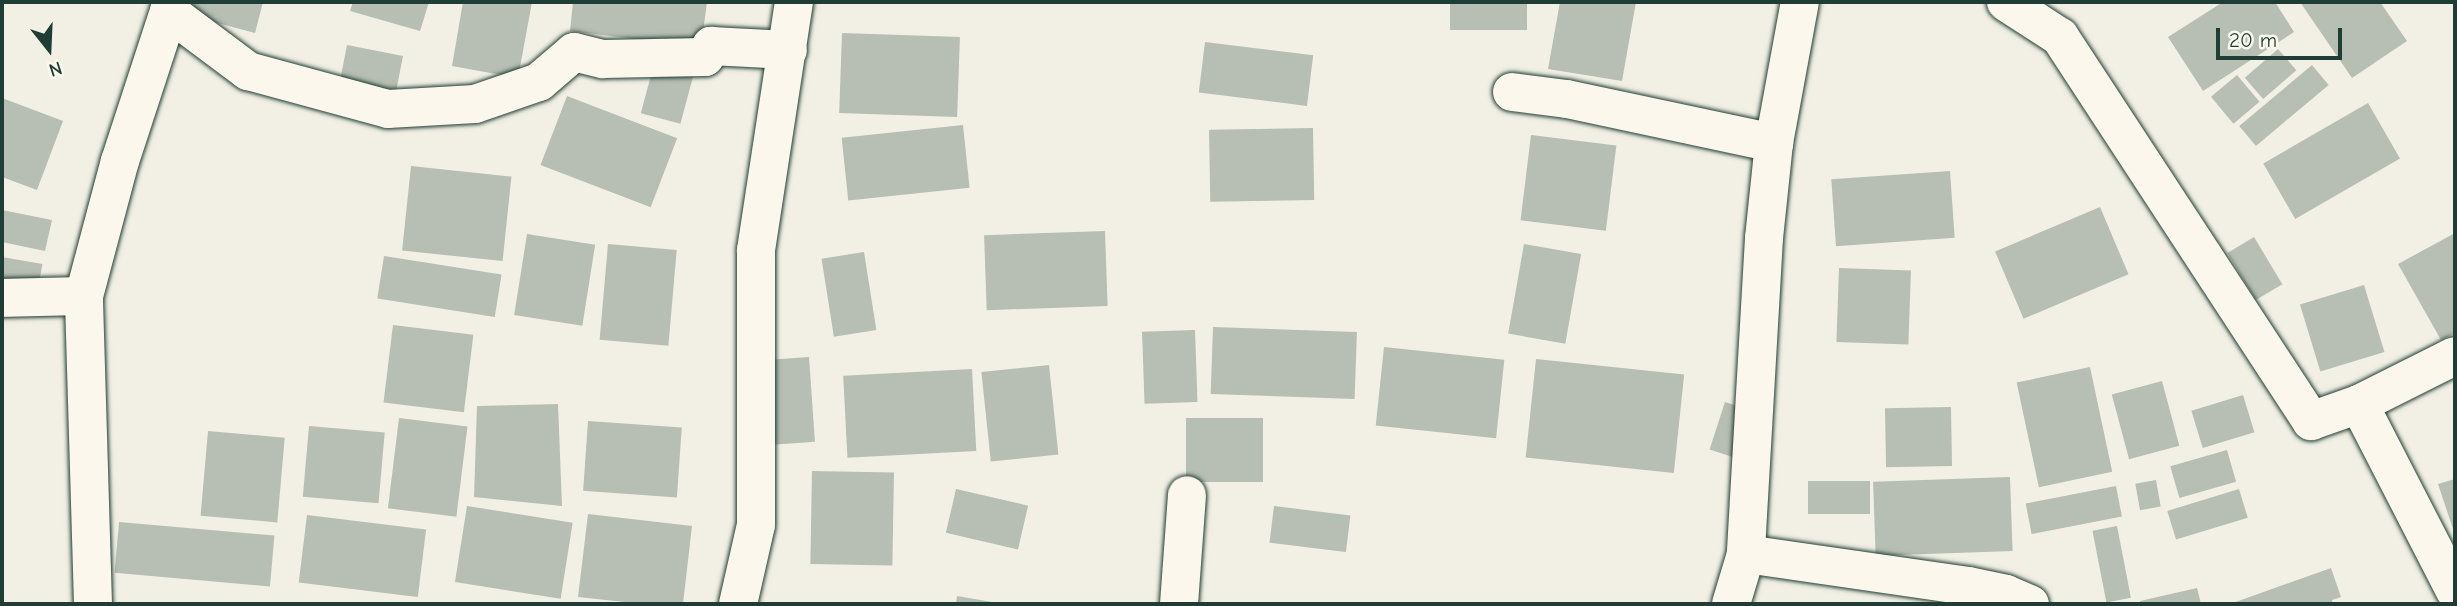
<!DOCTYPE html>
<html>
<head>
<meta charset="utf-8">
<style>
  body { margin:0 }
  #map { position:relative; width:2457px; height:606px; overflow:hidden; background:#f2f0e5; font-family:"Comic Neue",sans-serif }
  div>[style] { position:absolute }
  .building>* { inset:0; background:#b7beb3; transform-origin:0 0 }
  .roads { filter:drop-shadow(0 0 2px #1f3d34) drop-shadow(0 0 2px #1f3d34) }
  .minor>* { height:38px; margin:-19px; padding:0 19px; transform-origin:19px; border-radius:19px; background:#fbf7ec }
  span { translate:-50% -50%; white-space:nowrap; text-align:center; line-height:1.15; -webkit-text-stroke:7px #fbf7ec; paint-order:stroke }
  .frame { position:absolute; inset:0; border:4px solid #1f3d34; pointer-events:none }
  .north { position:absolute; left:14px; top:14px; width:70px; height:70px; -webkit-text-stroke:5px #fbf7ec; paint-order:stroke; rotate:162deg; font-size:19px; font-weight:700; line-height:28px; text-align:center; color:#1f3d34 }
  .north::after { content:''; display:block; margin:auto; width:24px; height:32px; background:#1f3d34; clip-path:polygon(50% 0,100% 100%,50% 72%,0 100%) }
  .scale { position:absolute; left:2216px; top:28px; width:126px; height:32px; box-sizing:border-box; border:4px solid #1f3d34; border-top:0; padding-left:9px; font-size:21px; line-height:24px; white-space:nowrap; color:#1f3d34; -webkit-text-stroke:5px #fbf7ec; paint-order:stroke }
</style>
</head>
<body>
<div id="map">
  <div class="building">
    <i style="clip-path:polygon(195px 2px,263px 2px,255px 33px,191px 16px)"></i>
    <i style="clip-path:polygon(353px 2px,429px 2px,420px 31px,350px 11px)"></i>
    <i style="clip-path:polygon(463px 2px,532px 2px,518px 78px,452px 66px)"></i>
    <i style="clip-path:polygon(573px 2px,707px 2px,701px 47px,570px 31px)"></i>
    <i style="left:1450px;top:2px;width:77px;height:28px"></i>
    <i style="clip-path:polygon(1560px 2px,1636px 2px,1622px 81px,1548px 69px)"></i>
    <i style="clip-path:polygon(2223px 2px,2275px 2px,2294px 32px,2203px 91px,2168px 37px)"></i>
    <i style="clip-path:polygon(2300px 2px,2380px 2px,2407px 41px,2352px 78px)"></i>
    <i style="left:842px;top:33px;width:118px;height:80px;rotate:2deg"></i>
    <i style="left:1205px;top:42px;width:109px;height:51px;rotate:7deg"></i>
    <i style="left:347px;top:45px;width:57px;height:43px;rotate:11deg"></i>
    <i style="left:2278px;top:49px;width:28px;height:44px;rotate:49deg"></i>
    <i style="left:654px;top:64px;width:41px;height:51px;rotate:15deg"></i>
    <i style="left:2312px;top:65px;width:26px;height:95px;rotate:50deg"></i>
    <i style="left:2237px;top:75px;width:35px;height:34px;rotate:50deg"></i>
    <i style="left:567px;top:96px;width:118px;height:74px;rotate:21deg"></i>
    <i style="clip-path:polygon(2px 98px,63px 121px,37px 190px,2px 177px)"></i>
    <i style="left:2368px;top:103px;width:64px;height:121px;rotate:60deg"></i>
    <i style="left:963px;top:125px;width:63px;height:122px;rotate:84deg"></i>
    <i style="left:1313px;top:128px;width:72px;height:104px;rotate:89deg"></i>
    <i style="left:1531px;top:135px;width:86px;height:86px;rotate:7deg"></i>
    <i style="left:411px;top:166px;width:101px;height:85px;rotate:6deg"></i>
    <i style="left:1950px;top:171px;width:67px;height:119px;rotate:86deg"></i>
    <i style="left:2100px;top:207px;width:73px;height:114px;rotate:67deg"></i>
    <i style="clip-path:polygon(2px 210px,52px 220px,45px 251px,2px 242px)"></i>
    <i style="left:1105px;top:231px;width:75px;height:121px;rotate:88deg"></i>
    <i style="clip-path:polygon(2455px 233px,2455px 333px,2441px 340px,2398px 264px)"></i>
    <i style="left:527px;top:234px;width:69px;height:82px;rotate:9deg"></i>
    <i style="left:2254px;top:237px;width:55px;height:31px;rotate:59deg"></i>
    <i style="left:608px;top:244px;width:69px;height:96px;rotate:5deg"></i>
    <i style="left:1524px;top:244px;width:58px;height:91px;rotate:10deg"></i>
    <i style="left:864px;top:252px;width:79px;height:43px;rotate:81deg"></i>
    <i style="left:384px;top:256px;width:119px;height:43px;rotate:9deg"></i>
    <i style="left:2px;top:257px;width:41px;height:28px;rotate:10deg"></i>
    <i style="left:1839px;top:268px;width:72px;height:74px;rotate:2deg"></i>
    <i style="left:2364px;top:285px;width:70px;height:67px;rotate:73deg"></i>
    <i style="left:393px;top:325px;width:81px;height:78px;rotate:7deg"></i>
    <i style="left:1213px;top:327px;width:144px;height:67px;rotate:2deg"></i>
    <i style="left:1195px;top:330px;width:72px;height:53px;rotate:88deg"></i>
    <i style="left:1384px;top:347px;width:121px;height:79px;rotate:6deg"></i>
    <i style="left:809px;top:357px;width:85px;height:46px;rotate:86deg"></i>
    <i style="left:1536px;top:359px;width:149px;height:99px;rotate:6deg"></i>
    <i style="left:1049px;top:365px;width:90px;height:68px;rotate:84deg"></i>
    <i style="left:2090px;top:367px;width:107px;height:75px;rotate:78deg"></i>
    <i style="left:972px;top:369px;width:82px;height:129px;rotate:87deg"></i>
    <i style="left:2162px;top:381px;width:67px;height:52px;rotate:75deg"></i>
    <i style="left:2243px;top:395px;width:39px;height:54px;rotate:73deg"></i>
    <i style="left:1725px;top:402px;width:26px;height:50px;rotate:18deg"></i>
    <i style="clip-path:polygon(558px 404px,562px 506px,474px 497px,477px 406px)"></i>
    <i style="left:1951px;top:407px;width:59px;height:66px;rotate:89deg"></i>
    <i style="left:399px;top:418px;width:69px;height:91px;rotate:7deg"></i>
    <i style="left:1186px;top:418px;width:77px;height:64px"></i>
    <i style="left:588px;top:421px;width:94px;height:70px;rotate:4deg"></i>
    <i style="left:309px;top:426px;width:76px;height:71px;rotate:5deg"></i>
    <i style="left:208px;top:431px;width:77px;height:85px;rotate:5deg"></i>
    <i style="left:2227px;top:450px;width:33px;height:59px;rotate:74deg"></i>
    <i style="left:812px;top:471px;width:82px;height:93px;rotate:1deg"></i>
    <i style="left:2010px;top:477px;width:74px;height:137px;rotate:88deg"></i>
    <i style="clip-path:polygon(2455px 479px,2455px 535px,2438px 484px)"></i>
    <i style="left:2156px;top:480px;width:27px;height:21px;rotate:80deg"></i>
    <i style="left:1870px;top:481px;width:33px;height:62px;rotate:90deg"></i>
    <i style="left:2116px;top:486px;width:31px;height:92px;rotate:79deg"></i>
    <i style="left:956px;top:489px;width:74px;height:45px;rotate:13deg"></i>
    <i style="left:2239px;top:489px;width:30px;height:75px;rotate:73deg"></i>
    <i style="left:467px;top:506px;width:107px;height:77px;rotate:9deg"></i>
    <i style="left:1274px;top:506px;width:77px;height:37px;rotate:7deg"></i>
    <i style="clip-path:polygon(588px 514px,692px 526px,683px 604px,643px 604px,578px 597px)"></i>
    <i style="left:307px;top:515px;width:120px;height:68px;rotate:7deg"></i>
    <i style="left:119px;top:522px;width:156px;height:51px;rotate:5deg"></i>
    <i style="left:2117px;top:526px;width:73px;height:25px;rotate:79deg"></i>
    <i style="clip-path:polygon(2331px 568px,2341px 597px,2332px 600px,2333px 604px,2230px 604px)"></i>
    <i style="clip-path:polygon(2197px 588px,2201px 604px,2140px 604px,2140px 601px)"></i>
    <i style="clip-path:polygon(957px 596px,998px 603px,998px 604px,956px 604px)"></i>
  </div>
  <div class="roads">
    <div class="minor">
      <i style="left:2006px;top:2px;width:64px;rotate:32.9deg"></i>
      <i style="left:2060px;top:37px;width:459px;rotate:56.8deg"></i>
      <i style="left:2311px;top:421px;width:51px;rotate:-19.5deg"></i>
      <i style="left:2359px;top:404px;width:107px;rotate:-26.6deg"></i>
      <i style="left:169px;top:12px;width:99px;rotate:36.8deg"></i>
      <i style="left:248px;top:71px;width:145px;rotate:15.2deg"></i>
      <i style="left:388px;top:109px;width:87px;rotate:-3.3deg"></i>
      <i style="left:475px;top:104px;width:68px;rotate:-19deg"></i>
      <i style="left:539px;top:82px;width:46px;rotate:-40.6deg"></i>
      <i style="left:574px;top:52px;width:30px;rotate:14deg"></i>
      <i style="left:603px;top:59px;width:102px;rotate:-1.1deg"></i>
      <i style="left:705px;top:57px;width:13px;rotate:-61deg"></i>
      <i style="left:711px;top:46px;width:77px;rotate:3deg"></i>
      <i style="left:1512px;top:92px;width:55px;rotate:7.3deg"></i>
      <i style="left:1567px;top:99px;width:212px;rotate:12deg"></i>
      <i style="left:1774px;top:143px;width:96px;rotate:96deg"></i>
      <i style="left:1764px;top:238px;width:317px;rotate:93.3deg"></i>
      <i style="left:1746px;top:554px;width:52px;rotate:106.7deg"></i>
      <i style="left:1774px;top:143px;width:143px;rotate:-79.6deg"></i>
      <i style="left:2px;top:298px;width:82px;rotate:-1.4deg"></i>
      <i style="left:2359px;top:404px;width:210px;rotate:62.8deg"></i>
      <i style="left:1746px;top:554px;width:225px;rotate:8.2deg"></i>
      <i style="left:1969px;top:586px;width:38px;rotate:12deg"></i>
      <i style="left:2006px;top:594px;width:26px;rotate:23deg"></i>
      <i style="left:93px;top:604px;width:308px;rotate:-91.7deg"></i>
      <i style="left:84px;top:296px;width:140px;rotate:-75.1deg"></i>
      <i style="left:120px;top:161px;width:167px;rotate:-71.9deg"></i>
      <i style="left:738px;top:604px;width:81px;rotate:-77.2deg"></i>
      <i style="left:756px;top:525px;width:275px;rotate:-90deg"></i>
      <i style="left:756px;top:250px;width:251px;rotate:-81.3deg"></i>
      <i style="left:1179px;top:604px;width:109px;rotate:-85.8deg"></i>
    </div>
  </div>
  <div class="frame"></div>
  <div class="north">N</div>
  <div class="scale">20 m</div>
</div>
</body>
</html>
